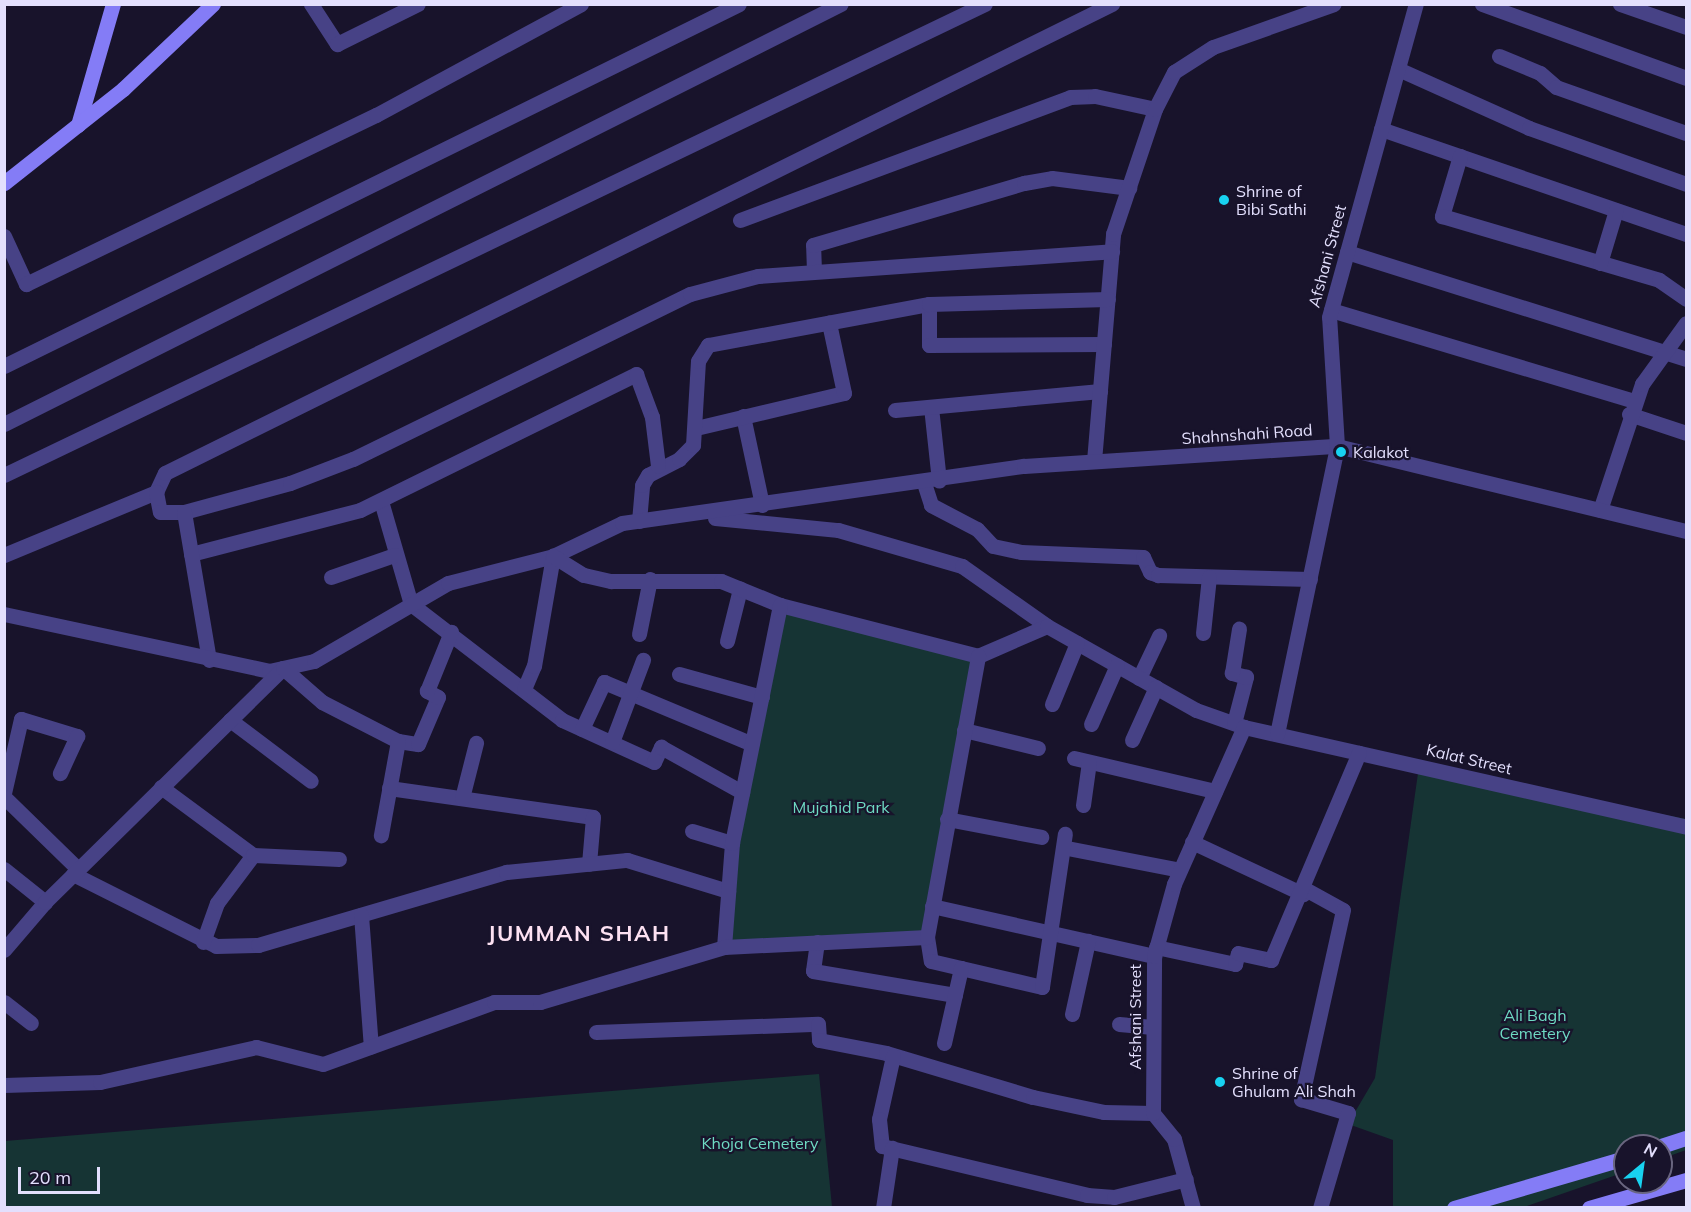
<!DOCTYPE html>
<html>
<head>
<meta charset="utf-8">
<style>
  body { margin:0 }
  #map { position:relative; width:1691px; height:1212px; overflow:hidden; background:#18132b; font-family:Mulish,sans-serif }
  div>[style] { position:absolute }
  .green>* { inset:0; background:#163434 }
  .street>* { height:15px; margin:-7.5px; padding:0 7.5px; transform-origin:7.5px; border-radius:7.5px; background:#474286 }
  .secondary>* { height:15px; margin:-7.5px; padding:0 7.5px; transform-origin:7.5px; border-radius:7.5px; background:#847cf6 }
  .dots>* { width:16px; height:16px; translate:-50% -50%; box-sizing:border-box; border:3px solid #18132b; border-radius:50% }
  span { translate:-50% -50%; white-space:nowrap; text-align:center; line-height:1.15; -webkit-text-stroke:4.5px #18132b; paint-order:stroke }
  .poi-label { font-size:16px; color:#e3dffd }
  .left { translate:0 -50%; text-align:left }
  .street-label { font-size:16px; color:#e3dffd }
  .park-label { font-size:16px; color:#6edac3 }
  .district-label { font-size:22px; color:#fde1f2; font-weight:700; letter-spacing:1.5px }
  .frame { position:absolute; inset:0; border:6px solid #e3dffd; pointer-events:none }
  .north { position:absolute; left:1613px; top:1134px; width:60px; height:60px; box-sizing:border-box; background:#18132b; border:2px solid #69657f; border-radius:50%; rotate:29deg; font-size:16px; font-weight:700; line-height:24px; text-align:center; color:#e3dffd }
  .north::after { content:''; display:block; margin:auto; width:21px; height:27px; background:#18d2f0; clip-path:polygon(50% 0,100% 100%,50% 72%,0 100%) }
  .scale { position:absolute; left:18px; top:1167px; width:82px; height:27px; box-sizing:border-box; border:3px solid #e3dffd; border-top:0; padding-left:8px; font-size:18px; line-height:21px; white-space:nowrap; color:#e3dffd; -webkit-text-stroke:4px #18132b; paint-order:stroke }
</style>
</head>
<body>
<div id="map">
  <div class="green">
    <i style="clip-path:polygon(780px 605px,978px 656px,927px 937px,724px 947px,736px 789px)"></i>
    <i style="clip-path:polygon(1419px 766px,1686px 819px,1686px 1150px,1661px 1159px,1661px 1146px,1625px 1146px,1625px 1172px,1524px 1207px,1393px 1207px,1393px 1140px,1348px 1124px,1375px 1078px)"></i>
    <i style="clip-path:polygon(819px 1074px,832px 1207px,5px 1207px,5px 1141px)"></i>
  </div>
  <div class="street">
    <i style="left:311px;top:4px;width:48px;rotate:57deg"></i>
    <i style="left:337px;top:44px;width:90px;rotate:-26.3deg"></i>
    <i style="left:1482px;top:4px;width:217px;rotate:19.9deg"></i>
    <i style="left:1620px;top:4px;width:70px;rotate:19.2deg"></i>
    <i style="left:1499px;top:56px;width:44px;rotate:22.5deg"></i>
    <i style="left:1540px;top:73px;width:21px;rotate:41deg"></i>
    <i style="left:1556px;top:87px;width:138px;rotate:19.5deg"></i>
    <i style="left:1398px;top:69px;width:144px;rotate:24.2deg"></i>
    <i style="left:1529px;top:128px;width:167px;rotate:19.6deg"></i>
    <i style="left:1381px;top:129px;width:323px;rotate:19deg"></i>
    <i style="left:1460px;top:156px;width:63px;rotate:106.7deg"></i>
    <i style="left:1442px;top:216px;width:226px;rotate:16.4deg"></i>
    <i style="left:1659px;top:280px;width:33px;rotate:35deg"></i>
    <i style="left:740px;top:220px;width:352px;rotate:-20.4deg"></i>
    <i style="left:1070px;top:97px;width:25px;rotate:-2deg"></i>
    <i style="left:1095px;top:96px;width:61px;rotate:12.2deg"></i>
    <i style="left:4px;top:236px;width:53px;rotate:65.4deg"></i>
    <i style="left:26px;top:284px;width:389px;rotate:-25.8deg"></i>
    <i style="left:376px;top:115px;width:233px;rotate:-28.4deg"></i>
    <i style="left:1347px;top:252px;width:355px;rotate:17.5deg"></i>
    <i style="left:1600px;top:263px;width:55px;rotate:-73.2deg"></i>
    <i style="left:814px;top:271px;width:26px;rotate:-92deg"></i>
    <i style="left:813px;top:245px;width:220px;rotate:-16.4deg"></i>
    <i style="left:1024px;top:183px;width:28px;rotate:-10deg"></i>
    <i style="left:1052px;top:178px;width:78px;rotate:7.4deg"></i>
    <i style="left:929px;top:304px;width:41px;rotate:90deg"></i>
    <i style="left:929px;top:345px;width:175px;rotate:-0.3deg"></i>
    <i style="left:1331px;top:310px;width:317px;rotate:16.7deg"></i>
    <i style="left:4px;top:366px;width:819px;rotate:-26.22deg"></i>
    <i style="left:931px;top:407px;width:74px;rotate:83.8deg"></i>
    <i style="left:895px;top:410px;width:206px;rotate:-5.3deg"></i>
    <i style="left:1629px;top:414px;width:60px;rotate:18.4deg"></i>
    <i style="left:743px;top:416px;width:91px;rotate:77.9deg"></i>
    <i style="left:4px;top:424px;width:936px;rotate:-26.65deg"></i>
    <i style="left:696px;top:428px;width:152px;rotate:-13.3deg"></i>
    <i style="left:844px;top:393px;width:72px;rotate:-102.1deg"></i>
    <i style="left:1094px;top:461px;width:228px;rotate:-85.2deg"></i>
    <i style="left:1113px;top:234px;width:132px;rotate:-71.4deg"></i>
    <i style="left:1155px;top:109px;width:42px;rotate:-62.8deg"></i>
    <i style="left:1174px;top:72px;width:46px;rotate:-32.7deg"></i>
    <i style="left:1213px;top:47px;width:128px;rotate:-19.6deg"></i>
    <i style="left:4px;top:475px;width:1088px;rotate:-25.65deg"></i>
    <i style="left:924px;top:483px;width:23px;rotate:72deg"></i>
    <i style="left:931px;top:505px;width:52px;rotate:27.6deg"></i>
    <i style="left:977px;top:529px;width:23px;rotate:47deg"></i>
    <i style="left:993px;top:546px;width:29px;rotate:12deg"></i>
    <i style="left:1021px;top:552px;width:122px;rotate:2.3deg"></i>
    <i style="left:1143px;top:557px;width:17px;rotate:65deg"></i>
    <i style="left:1150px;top:572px;width:9px;rotate:21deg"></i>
    <i style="left:1158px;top:575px;width:152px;rotate:1.5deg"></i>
    <i style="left:156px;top:492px;width:21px;rotate:-65deg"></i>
    <i style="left:165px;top:473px;width:1057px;rotate:-26.35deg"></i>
    <i style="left:381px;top:501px;width:107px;rotate:73.8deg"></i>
    <i style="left:411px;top:604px;width:190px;rotate:37.5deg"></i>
    <i style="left:562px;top:720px;width:101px;rotate:24.5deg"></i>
    <i style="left:654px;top:762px;width:17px;rotate:-65deg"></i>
    <i style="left:661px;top:747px;width:93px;rotate:29.1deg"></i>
    <i style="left:1600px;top:510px;width:133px;rotate:-71.6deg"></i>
    <i style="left:1642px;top:384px;width:75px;rotate:-54.2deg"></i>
    <i style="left:184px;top:512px;width:110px;rotate:-15.3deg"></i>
    <i style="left:290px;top:483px;width:67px;rotate:-20.9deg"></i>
    <i style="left:353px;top:459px;width:375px;rotate:-26.1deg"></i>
    <i style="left:690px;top:294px;width:70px;rotate:-14.8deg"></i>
    <i style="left:758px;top:276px;width:355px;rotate:-4deg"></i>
    <i style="left:715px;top:518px;width:124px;rotate:5.6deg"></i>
    <i style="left:838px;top:530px;width:129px;rotate:16.2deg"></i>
    <i style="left:962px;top:566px;width:104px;rotate:35.2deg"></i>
    <i style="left:639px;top:521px;width:36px;rotate:-85deg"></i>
    <i style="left:642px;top:485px;width:12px;rotate:-59deg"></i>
    <i style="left:648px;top:475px;width:35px;rotate:-27deg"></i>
    <i style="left:679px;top:459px;width:20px;rotate:-45deg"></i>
    <i style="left:693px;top:445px;width:84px;rotate:-86.6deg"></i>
    <i style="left:698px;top:361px;width:19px;rotate:-58deg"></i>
    <i style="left:708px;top:345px;width:225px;rotate:-10.5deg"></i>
    <i style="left:929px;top:304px;width:179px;rotate:-1.6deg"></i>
    <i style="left:191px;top:554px;width:175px;rotate:-14.6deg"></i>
    <i style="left:360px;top:510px;width:308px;rotate:-26.2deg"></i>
    <i style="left:636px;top:374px;width:46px;rotate:69.6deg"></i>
    <i style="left:652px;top:417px;width:49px;rotate:83deg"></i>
    <i style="left:4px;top:555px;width:165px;rotate:-22.5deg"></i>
    <i style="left:156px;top:492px;width:20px;rotate:79deg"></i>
    <i style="left:160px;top:512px;width:24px"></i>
    <i style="left:184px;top:512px;width:150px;rotate:80.4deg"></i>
    <i style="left:331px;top:577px;width:67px;rotate:-19.2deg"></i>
    <i style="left:4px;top:614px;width:271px;rotate:12.1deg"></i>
    <i style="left:269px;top:671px;width:46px;rotate:-12.5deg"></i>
    <i style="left:314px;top:661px;width:155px;rotate:-30.2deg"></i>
    <i style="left:448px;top:583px;width:108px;rotate:-14.4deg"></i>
    <i style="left:553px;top:556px;width:76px;rotate:-25.6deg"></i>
    <i style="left:622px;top:523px;width:406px;rotate:-8.1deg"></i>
    <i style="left:1024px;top:466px;width:314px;rotate:-3.7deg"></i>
    <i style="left:1337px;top:446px;width:359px;rotate:13.7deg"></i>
    <i style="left:1203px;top:633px;width:56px;rotate:-83.9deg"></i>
    <i style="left:639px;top:634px;width:56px;rotate:-78.7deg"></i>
    <i style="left:727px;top:641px;width:54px;rotate:-76deg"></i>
    <i style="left:679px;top:674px;width:86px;rotate:15.5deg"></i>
    <i style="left:1139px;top:678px;width:47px;rotate:-64.5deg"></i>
    <i style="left:524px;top:689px;width:25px;rotate:-67deg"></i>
    <i style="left:534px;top:666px;width:112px;rotate:-80.2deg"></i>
    <i style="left:553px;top:556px;width:36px;rotate:32deg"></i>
    <i style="left:584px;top:575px;width:28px;rotate:13deg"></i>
    <i style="left:611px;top:581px;width:110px"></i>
    <i style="left:721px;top:581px;width:64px;rotate:22.1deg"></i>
    <i style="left:780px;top:605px;width:204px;rotate:14.4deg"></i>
    <i style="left:978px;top:656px;width:75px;rotate:-23.5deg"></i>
    <i style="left:1047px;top:626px;width:171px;rotate:29.4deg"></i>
    <i style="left:1196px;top:710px;width:51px;rotate:19.5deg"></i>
    <i style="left:1244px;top:727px;width:453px;rotate:12.7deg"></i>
    <i style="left:1052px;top:704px;width:66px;rotate:-67.7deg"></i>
    <i style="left:230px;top:720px;width:101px;rotate:37deg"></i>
    <i style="left:1234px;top:723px;width:48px;rotate:-75.4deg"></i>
    <i style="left:1246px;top:677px;width:15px;rotate:-164deg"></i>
    <i style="left:1232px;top:673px;width:45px;rotate:-81deg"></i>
    <i style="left:1091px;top:724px;width:64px;rotate:-66.2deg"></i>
    <i style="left:582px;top:729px;width:52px;rotate:-64.9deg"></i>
    <i style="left:604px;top:682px;width:160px;rotate:22.7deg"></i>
    <i style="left:964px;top:730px;width:76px;rotate:13.7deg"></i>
    <i style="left:1277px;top:734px;width:294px;rotate:-78.2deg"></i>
    <i style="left:1337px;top:446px;width:129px;rotate:-93.5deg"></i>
    <i style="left:1329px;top:317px;width:325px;rotate:-74.5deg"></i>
    <i style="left:1132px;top:740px;width:58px;rotate:-65.6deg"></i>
    <i style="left:398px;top:741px;width:20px;rotate:9deg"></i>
    <i style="left:418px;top:744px;width:51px;rotate:-66.9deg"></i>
    <i style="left:438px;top:697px;width:13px;rotate:-151deg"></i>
    <i style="left:427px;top:691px;width:64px;rotate:-67.9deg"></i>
    <i style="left:612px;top:742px;width:88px;rotate:-69.3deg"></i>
    <i style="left:1074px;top:758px;width:145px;rotate:13.2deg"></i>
    <i style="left:161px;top:787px;width:114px;rotate:36.5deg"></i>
    <i style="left:389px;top:788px;width:206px;rotate:8.1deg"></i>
    <i style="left:593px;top:817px;width:47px;rotate:94.9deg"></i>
    <i style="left:4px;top:793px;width:76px;rotate:-77.1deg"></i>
    <i style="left:21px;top:719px;width:59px;rotate:16.9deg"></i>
    <i style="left:77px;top:736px;width:41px;rotate:114.7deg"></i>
    <i style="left:4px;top:797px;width:103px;rotate:44.2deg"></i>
    <i style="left:462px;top:798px;width:57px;rotate:-75.7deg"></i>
    <i style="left:1083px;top:805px;width:43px;rotate:-82.1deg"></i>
    <i style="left:947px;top:819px;width:96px;rotate:10.8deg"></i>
    <i style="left:692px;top:831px;width:42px;rotate:16.7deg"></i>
    <i style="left:1192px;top:842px;width:123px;rotate:25.1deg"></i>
    <i style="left:1067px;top:848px;width:115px;rotate:11deg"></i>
    <i style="left:4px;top:869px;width:53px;rotate:38.8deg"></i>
    <i style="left:73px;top:874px;width:160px;rotate:26.7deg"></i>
    <i style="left:216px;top:946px;width:42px;rotate:-1.4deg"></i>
    <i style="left:258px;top:945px;width:259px;rotate:-16.4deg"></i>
    <i style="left:506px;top:872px;width:122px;rotate:-5.7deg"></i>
    <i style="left:627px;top:860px;width:106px;rotate:17.1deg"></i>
    <i style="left:1305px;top:889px;width:43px;rotate:28.9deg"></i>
    <i style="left:1343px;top:910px;width:194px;rotate:102.5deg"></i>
    <i style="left:1301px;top:1099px;width:49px;rotate:16.6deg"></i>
    <i style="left:1348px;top:1113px;width:99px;rotate:106.4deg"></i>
    <i style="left:932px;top:906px;width:228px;rotate:12.7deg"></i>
    <i style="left:361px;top:915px;width:132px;rotate:85.7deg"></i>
    <i style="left:927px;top:937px;width:24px;rotate:81deg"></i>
    <i style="left:931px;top:961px;width:114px;rotate:13.2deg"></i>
    <i style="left:1042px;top:987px;width:155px;rotate:-81.5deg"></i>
    <i style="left:203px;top:942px;width:41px;rotate:-70.3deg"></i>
    <i style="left:217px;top:903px;width:60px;rotate:-53.1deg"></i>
    <i style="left:253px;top:855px;width:86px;rotate:2.7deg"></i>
    <i style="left:817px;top:942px;width:29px;rotate:98deg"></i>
    <i style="left:813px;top:971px;width:144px;rotate:9.6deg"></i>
    <i style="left:724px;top:947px;width:104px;rotate:-85.6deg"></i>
    <i style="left:732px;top:843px;width:243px;rotate:-78.6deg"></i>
    <i style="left:1156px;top:947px;width:81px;rotate:12.1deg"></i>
    <i style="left:1235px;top:964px;width:11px;rotate:-75deg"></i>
    <i style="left:1238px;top:953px;width:34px;rotate:12deg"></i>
    <i style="left:1271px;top:960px;width:225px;rotate:-67deg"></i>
    <i style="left:4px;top:950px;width:63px;rotate:-49.5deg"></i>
    <i style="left:45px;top:902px;width:334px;rotate:-44.5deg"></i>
    <i style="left:283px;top:668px;width:52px;rotate:41.1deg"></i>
    <i style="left:322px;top:702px;width:85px;rotate:27.2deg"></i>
    <i style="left:398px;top:741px;width:96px;rotate:100.3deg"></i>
    <i style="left:4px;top:1002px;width:34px;rotate:38deg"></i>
    <i style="left:1072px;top:1014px;width:75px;rotate:-77.6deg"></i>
    <i style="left:1119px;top:1024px;width:34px;rotate:5deg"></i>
    <i style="left:596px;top:1032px;width:222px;rotate:-2.1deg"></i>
    <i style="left:818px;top:1024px;width:16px;rotate:86deg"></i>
    <i style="left:819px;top:1040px;width:68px;rotate:11deg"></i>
    <i style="left:886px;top:1053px;width:153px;rotate:16.7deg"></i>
    <i style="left:1033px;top:1097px;width:73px;rotate:11.9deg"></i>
    <i style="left:1104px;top:1112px;width:49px;rotate:1.2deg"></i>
    <i style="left:944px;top:1043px;width:77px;rotate:-77.2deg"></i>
    <i style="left:893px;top:1056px;width:65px;rotate:102.5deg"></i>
    <i style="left:879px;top:1119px;width:27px;rotate:84deg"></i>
    <i style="left:882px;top:1146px;width:211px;rotate:13.4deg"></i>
    <i style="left:1087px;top:1195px;width:27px;rotate:4deg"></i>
    <i style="left:1114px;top:1197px;width:74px;rotate:-14deg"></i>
    <i style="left:4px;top:1085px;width:96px;rotate:-1.8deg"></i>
    <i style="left:100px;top:1082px;width:160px;rotate:-12.6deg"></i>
    <i style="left:256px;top:1047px;width:69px;rotate:14.2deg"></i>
    <i style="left:323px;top:1064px;width:182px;rotate:-19.9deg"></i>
    <i style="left:494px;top:1002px;width:46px"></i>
    <i style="left:540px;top:1002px;width:192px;rotate:-16.6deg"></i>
    <i style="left:724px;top:947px;width:203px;rotate:-2.8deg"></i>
    <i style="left:927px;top:937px;width:286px;rotate:-79.7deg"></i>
    <i style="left:883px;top:1208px;width:61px;rotate:-81.5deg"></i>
    <i style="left:1193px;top:1208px;width:72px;rotate:-105.4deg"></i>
    <i style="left:1174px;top:1139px;width:33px;rotate:-129deg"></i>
    <i style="left:1153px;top:1113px;width:157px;rotate:-89.6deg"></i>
    <i style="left:1154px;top:956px;width:75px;rotate:-74.5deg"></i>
    <i style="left:1174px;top:884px;width:172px;rotate:-66deg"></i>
  </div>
  <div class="secondary">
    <i style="left:78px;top:125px;width:126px;rotate:-73.9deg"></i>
    <i style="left:4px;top:183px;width:152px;rotate:-38.3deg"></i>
    <i style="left:123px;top:89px;width:124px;rotate:-43.4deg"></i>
    <i style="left:1661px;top:1146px;width:26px;rotate:-18deg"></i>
    <i style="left:1454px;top:1208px;width:178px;rotate:-16.3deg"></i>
    <i style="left:1589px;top:1208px;width:101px;rotate:-16.1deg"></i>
  </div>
  <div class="dots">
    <i style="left:1224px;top:200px;background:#18d2f0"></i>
    <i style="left:1341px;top:452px;background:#18d2f0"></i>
    <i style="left:1220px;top:1082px;background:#18d2f0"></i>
  </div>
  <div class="poi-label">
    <span class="left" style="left:1236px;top:200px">Shrine of<br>Bibi Sathi</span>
    <span class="left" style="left:1353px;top:452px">Kalakot</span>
    <span class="left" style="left:1232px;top:1082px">Shrine of<br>Ghulam Ali Shah</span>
  </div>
  <div class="street-label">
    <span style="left:1327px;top:256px;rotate:-75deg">Afshani Street</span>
    <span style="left:1247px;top:434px;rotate:-4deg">Shahnshahi Road</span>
    <span style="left:1469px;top:759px;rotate:13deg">Kalat Street</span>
    <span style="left:1135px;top:1017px;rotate:-90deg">Afshani Street</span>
  </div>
  <div class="park-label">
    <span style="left:841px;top:807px">Mujahid Park</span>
    <span style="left:1535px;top:1024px">Ali Bagh<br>Cemetery</span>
    <span style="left:760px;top:1143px">Khoja Cemetery</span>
  </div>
  <div class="district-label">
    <span style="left:579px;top:934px">JUMMAN SHAH</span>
  </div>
  <div class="frame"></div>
  <div class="north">N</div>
  <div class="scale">20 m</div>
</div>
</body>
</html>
